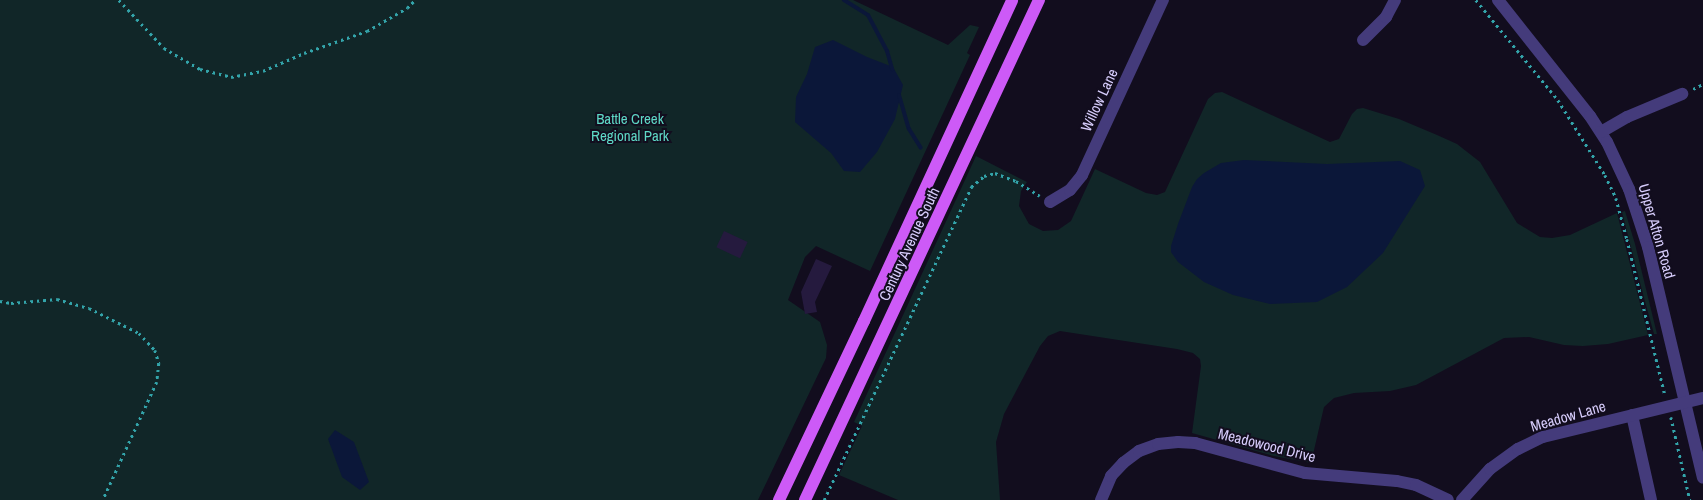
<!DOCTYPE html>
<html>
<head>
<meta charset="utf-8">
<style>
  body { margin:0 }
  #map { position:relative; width:1703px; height:500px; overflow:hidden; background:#120d1e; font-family:"Archivo Narrow",sans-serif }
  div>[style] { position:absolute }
  .green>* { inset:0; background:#112628 }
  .water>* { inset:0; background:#0b1739 }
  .stream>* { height:4px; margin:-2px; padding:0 2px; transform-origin:2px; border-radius:2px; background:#0b1739 }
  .building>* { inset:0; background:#251a3e; transform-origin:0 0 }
  .path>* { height:2.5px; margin-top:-1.25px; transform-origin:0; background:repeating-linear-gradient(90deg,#33a4aa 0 2.5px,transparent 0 6.5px) }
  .minor>* { height:12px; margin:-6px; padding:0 6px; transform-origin:6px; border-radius:6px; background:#443b7b }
  .major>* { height:12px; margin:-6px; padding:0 6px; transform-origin:6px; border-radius:6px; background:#cd5af7 }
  span { translate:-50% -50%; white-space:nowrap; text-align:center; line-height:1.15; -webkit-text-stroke:4px #120d1e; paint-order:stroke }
  .street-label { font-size:15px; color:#d7cdfc }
  .park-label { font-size:15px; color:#5ed8c6 }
</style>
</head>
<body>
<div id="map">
  <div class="green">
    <i style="clip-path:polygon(0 0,853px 0,948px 45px,970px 25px,979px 27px,967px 53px,970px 55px,870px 271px,816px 246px,805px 257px,788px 300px,820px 322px,827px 345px,826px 358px,758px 500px,0 500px)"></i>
    <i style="clip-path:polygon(1222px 92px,1330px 142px,1339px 139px,1352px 114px,1357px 109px,1363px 108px,1399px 119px,1437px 135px,1457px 144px,1480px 162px,1517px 223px,1540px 237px,1552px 238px,1570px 235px,1617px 213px,1648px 335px,1608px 344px,1583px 346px,1564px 345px,1529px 337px,1504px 338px,1416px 385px,1390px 391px,1354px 393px,1334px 398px,1324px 407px,1311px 463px,1274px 456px,1192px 433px,1201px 366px,1200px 359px,1193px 353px,1177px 349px,1060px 331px,1048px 336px,1040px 346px,1004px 414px,996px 442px,1000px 500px,898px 500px,839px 475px,862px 426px,854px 422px,976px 156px,1027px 182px,1021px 191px,1019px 206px,1029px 224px,1043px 231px,1058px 230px,1071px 221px,1095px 169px,1146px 193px,1157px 195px,1165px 192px,1208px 99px,1215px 93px)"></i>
    <i style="clip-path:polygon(1625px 211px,1635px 244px,1657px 334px,1654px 334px,1643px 294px,1622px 212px)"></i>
  </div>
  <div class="water">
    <i style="clip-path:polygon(833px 40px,867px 57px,893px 67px,903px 85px,895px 119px,877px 152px,860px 172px,844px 171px,831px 153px,795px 122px,796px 97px,807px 74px,815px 47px)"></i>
    <i style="clip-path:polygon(1244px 160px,1327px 164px,1400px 161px,1420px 170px,1425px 186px,1383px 253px,1347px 287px,1317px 302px,1270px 304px,1233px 295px,1204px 282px,1178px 262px,1171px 252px,1171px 246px,1178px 224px,1192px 187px,1197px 179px,1204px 173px,1221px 163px)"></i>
    <i style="clip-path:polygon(335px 430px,354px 442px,369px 482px,360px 490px,342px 477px,328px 439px)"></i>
  </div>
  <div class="stream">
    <i style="left:844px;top:0;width:28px;rotate:32deg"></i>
    <i style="left:868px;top:15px;width:41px;rotate:62.2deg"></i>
    <i style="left:887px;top:51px;width:19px;rotate:74deg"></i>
    <i style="left:899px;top:95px;width:35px;rotate:74deg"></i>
    <i style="left:909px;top:129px;width:22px;rotate:58deg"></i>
  </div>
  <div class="building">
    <i style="left:724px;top:231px;width:26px;height:18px;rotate:25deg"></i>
    <i style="clip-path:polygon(816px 259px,832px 266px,815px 302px,817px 312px,805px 314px,801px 292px)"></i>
  </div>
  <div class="path">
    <i style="left:119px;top:0;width:66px;rotate:46.8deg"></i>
    <i style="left:164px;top:48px;width:42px;rotate:30.3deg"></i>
    <i style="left:200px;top:69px;width:32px;rotate:14deg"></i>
    <i style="left:231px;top:77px;width:33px;rotate:-11deg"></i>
    <i style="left:263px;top:71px;width:45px;rotate:-23.7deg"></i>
    <i style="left:304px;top:53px;width:67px;rotate:-19.2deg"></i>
    <i style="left:367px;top:31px;width:46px;rotate:-29.9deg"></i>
    <i style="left:407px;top:8px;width:11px;rotate:-45deg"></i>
    <i style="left:1476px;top:0;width:129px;rotate:50.6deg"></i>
    <i style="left:1558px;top:100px;width:89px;rotate:57.9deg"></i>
    <i style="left:1605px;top:175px;width:25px;rotate:64deg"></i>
    <i style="left:1616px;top:198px;width:42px;rotate:75deg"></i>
    <i style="left:1627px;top:239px;width:161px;rotate:76.3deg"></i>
    <i style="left:1693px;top:89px;width:11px;rotate:-27deg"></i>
    <i style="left:0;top:301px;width:11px;rotate:10deg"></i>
    <i style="left:11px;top:303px;width:46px;rotate:-5deg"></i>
    <i style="left:57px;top:299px;width:33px;rotate:16deg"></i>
    <i style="left:89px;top:308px;width:56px;rotate:26.6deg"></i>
    <i style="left:139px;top:333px;width:23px;rotate:47deg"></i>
    <i style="left:155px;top:350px;width:14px;rotate:73deg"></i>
    <i style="left:159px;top:363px;width:19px;rotate:96deg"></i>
    <i style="left:157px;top:382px;width:130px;rotate:114.6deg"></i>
    <i style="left:1671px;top:417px;width:85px;rotate:77.1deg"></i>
    <i style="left:824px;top:500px;width:346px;rotate:-64.8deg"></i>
    <i style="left:971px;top:187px;width:17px;rotate:-40deg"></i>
    <i style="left:984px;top:176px;width:11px;rotate:-15deg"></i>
    <i style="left:995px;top:173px;width:22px;rotate:21deg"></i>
    <i style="left:1016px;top:181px;width:28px;rotate:32deg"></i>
  </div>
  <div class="minor">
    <i style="left:1498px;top:0;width:148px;rotate:51.6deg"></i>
    <i style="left:1590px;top:116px;width:31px;rotate:57deg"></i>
    <i style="left:1607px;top:142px;width:52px;rotate:64.9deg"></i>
    <i style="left:1629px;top:189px;width:61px;rotate:71.9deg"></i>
    <i style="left:1648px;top:247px;width:237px;rotate:76.6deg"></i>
    <i style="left:1363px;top:40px;width:33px;rotate:-45deg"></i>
    <i style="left:1386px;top:17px;width:19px;rotate:-62deg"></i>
    <i style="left:1601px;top:132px;width:30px;rotate:-30deg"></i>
    <i style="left:1627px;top:117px;width:60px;rotate:-22.7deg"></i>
    <i style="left:1050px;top:202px;width:23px;rotate:-31deg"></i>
    <i style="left:1070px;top:190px;width:19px;rotate:-51deg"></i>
    <i style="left:1082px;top:175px;width:193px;rotate:-65.2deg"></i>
    <i style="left:1632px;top:415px;width:87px;rotate:77.4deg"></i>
    <i style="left:1101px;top:500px;width:26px;rotate:-67deg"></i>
    <i style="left:1111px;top:476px;width:18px;rotate:-47deg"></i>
    <i style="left:1123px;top:463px;width:20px;rotate:-37deg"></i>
    <i style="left:1139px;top:451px;width:20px;rotate:-20deg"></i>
    <i style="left:1158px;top:444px;width:20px;rotate:-6deg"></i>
    <i style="left:1178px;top:442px;width:17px;rotate:3deg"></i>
    <i style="left:1195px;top:443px;width:114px;rotate:15.3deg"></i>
    <i style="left:1305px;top:473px;width:92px;rotate:5deg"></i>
    <i style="left:1397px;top:481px;width:19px;rotate:12deg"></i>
    <i style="left:1416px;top:485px;width:35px;rotate:25deg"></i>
    <i style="left:1462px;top:500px;width:42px;rotate:-47.9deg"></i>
    <i style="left:1490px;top:469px;width:34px;rotate:-36deg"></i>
    <i style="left:1518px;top:449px;width:28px;rotate:-26deg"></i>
    <i style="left:1543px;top:437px;width:165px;rotate:-13.7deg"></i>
  </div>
  <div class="major">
    <i style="left:779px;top:500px;width:198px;rotate:-64.6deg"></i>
    <i style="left:864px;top:321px;width:353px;rotate:-65.2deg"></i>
    <i style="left:805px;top:500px;width:552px;rotate:-64.92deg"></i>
  </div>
  <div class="street-label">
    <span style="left:1099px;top:100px;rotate:-65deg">Willow Lane</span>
    <span style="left:1657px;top:231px;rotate:74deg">Upper Afton Road</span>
    <span style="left:909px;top:244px;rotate:-65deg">Century Avenue South</span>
    <span style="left:1568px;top:416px;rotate:-16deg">Meadow Lane</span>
    <span style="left:1267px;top:445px;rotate:14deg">Meadowood Drive</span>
  </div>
  <div class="park-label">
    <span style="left:630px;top:127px">Battle Creek<br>Regional Park</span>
  </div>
</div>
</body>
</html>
